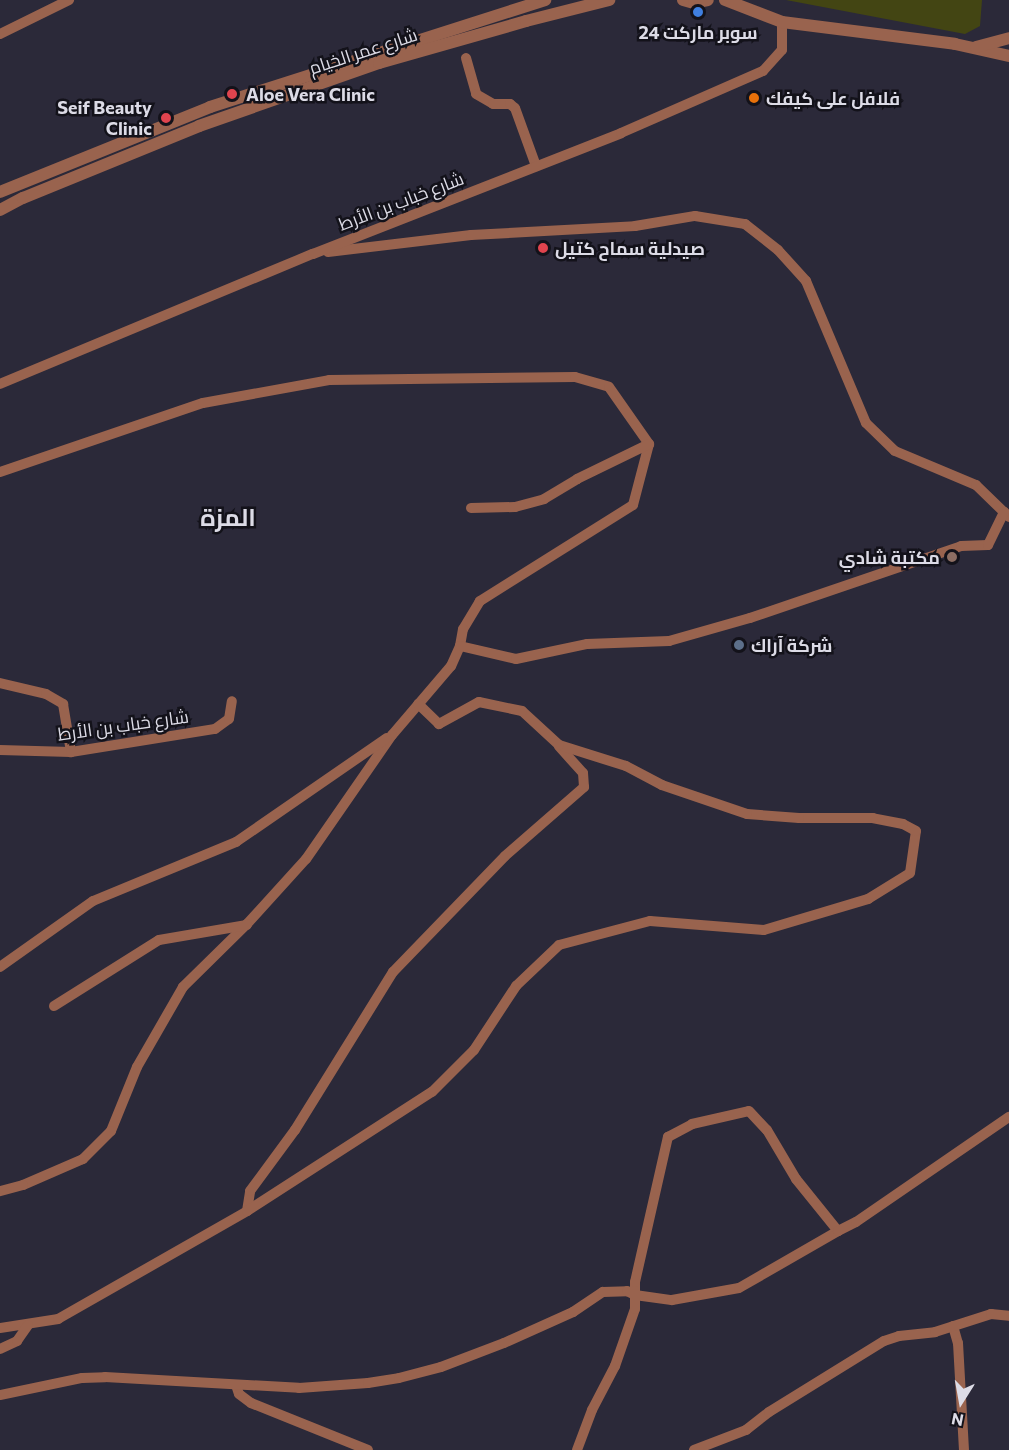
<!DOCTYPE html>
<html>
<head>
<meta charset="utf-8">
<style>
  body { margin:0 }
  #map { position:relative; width:1009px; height:1450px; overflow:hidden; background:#2b2939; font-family:Commissioner,Cairo,sans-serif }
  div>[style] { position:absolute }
  .green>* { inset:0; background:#434513 }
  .minor>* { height:10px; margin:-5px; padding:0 5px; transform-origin:5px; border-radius:5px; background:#99634e }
  .tertiary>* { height:12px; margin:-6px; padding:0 6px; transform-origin:6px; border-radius:6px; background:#99634e }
  .dots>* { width:16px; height:16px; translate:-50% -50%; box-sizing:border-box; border:3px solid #13121a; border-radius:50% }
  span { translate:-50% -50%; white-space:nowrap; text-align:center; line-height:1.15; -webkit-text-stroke:5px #13121a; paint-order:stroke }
  .poi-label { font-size:18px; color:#dcdbe6; font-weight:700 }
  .left { translate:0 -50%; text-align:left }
  .right { translate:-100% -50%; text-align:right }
  .street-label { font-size:18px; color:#dcdbe6 }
  .district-label { font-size:24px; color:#dcdbe6; font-weight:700 }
  .north { position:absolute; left:931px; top:1372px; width:60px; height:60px; -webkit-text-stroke:4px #13121a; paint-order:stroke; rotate:191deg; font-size:16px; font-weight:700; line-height:24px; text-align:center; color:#dcdbe6 }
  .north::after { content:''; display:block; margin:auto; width:21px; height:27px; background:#dcdbe6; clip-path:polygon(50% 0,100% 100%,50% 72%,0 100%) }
</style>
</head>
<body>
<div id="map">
  <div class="green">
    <i style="clip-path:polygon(786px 0,982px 0,980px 26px,965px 34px)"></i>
  </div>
  <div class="minor">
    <i style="left:0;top:34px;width:77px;rotate:-26.2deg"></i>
    <i style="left:466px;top:58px;width:37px;rotate:74deg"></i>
    <i style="left:476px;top:94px;width:20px;rotate:30deg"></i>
    <i style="left:493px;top:104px;width:17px"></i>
    <i style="left:510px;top:104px;width:6px;rotate:39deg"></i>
    <i style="left:515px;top:108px;width:62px;rotate:70.1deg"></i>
    <i style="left:328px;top:252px;width:144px;rotate:-6.8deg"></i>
    <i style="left:471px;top:235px;width:164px;rotate:-3.1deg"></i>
    <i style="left:635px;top:226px;width:61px;rotate:-9.5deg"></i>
    <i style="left:695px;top:216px;width:51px;rotate:9.1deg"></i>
    <i style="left:745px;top:224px;width:42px;rotate:38.2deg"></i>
    <i style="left:778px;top:250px;width:42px;rotate:47.9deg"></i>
    <i style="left:806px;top:281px;width:154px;rotate:67.1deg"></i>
    <i style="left:866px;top:423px;width:40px;rotate:44deg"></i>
    <i style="left:895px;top:451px;width:88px;rotate:22.8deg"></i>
    <i style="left:976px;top:485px;width:46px;rotate:44.1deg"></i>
    <i style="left:0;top:384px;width:339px;rotate:-22.6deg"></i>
    <i style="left:313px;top:254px;width:331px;rotate:-21.4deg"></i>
    <i style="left:621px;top:133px;width:155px;rotate:-23.6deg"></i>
    <i style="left:763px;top:71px;width:28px;rotate:-48deg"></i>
    <i style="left:782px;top:50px;width:28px;rotate:-90deg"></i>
    <i style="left:0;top:472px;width:214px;rotate:-18.8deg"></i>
    <i style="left:203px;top:403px;width:128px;rotate:-10.3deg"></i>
    <i style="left:329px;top:380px;width:246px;rotate:-0.7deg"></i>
    <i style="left:575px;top:377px;width:35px;rotate:16deg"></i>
    <i style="left:609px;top:387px;width:70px;rotate:54.9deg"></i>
    <i style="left:649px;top:444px;width:63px;rotate:104.7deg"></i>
    <i style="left:633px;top:505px;width:181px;rotate:147.9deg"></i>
    <i style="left:480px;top:601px;width:33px;rotate:121deg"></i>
    <i style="left:463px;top:629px;width:17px;rotate:100deg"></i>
    <i style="left:460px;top:646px;width:22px;rotate:114deg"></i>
    <i style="left:451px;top:666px;width:91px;rotate:130.5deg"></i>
    <i style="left:392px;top:735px;width:151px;rotate:124.7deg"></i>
    <i style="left:306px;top:859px;width:88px;rotate:132.2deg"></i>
    <i style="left:247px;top:924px;width:90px;rotate:135.5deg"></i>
    <i style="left:183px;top:987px;width:92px;rotate:119.9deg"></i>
    <i style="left:137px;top:1067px;width:69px;rotate:112.1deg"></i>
    <i style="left:111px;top:1131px;width:40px;rotate:135deg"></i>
    <i style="left:83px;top:1159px;width:65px;rotate:156.6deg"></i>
    <i style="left:23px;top:1185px;width:24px;rotate:165deg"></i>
    <i style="left:471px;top:508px;width:44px;rotate:-1.3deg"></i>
    <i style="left:515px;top:507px;width:30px;rotate:-15deg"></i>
    <i style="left:544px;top:499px;width:39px;rotate:-31deg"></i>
    <i style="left:577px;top:479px;width:80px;rotate:-25.9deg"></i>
    <i style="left:460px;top:646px;width:57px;rotate:13.1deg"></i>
    <i style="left:516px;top:659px;width:73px;rotate:-11.9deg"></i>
    <i style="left:587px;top:644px;width:82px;rotate:-2.1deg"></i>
    <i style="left:669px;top:641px;width:84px;rotate:-15.9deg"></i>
    <i style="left:750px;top:618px;width:223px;rotate:-18.8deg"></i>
    <i style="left:961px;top:546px;width:27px;rotate:-2deg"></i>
    <i style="left:988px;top:545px;width:37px;rotate:-64deg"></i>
    <i style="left:0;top:683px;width:47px;rotate:13.4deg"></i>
    <i style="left:46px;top:694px;width:20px;rotate:30deg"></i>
    <i style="left:63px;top:704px;width:49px;rotate:80.5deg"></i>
    <i style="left:0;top:750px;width:71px;rotate:1.6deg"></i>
    <i style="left:71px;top:752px;width:146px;rotate:-9.1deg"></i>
    <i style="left:215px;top:729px;width:17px;rotate:-36deg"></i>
    <i style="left:229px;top:719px;width:18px;rotate:-81deg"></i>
    <i style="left:0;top:967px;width:114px;rotate:-35.4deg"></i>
    <i style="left:93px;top:901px;width:155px;rotate:-22.4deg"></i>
    <i style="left:236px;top:842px;width:183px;rotate:-34.6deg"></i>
    <i style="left:54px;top:1006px;width:124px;rotate:-32.2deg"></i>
    <i style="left:159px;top:940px;width:89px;rotate:-9.7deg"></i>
    <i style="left:247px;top:1211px;width:20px;rotate:-81deg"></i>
    <i style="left:250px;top:1191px;width:76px;rotate:-53.6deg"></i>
    <i style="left:295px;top:1130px;width:186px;rotate:-58.2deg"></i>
    <i style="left:393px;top:972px;width:161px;rotate:-46deg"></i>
    <i style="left:505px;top:856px;width:105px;rotate:-41.1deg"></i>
    <i style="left:584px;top:787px;width:14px;rotate:-94deg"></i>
    <i style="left:583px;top:773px;width:36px;rotate:-132deg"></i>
    <i style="left:953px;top:1326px;width:18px;rotate:74deg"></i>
    <i style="left:958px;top:1343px;width:107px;rotate:86.8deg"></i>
    <i style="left:0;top:1328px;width:59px;rotate:-8.8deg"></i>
    <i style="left:58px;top:1319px;width:218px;rotate:-29.7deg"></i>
    <i style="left:247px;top:1211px;width:220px;rotate:-32.8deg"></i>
    <i style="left:432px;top:1092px;width:59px;rotate:-45deg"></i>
    <i style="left:474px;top:1050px;width:77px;rotate:-56.7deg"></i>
    <i style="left:516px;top:986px;width:59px;rotate:-43.6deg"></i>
    <i style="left:559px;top:945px;width:94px;rotate:-14.8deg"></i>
    <i style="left:650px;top:921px;width:114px;rotate:4.5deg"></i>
    <i style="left:764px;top:930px;width:109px;rotate:-16.6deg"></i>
    <i style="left:868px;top:899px;width:49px;rotate:-31.8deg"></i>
    <i style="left:910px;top:873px;width:42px;rotate:-81.9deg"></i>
    <i style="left:916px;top:831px;width:15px;rotate:-152deg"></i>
    <i style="left:903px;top:824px;width:31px;rotate:-169deg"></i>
    <i style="left:873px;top:818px;width:74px;rotate:180deg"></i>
    <i style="left:799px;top:818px;width:52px;rotate:-175.6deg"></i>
    <i style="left:747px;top:814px;width:90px;rotate:-161.2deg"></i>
    <i style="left:662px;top:785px;width:41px;rotate:-152.2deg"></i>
    <i style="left:626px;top:766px;width:70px;rotate:-162.6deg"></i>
    <i style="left:559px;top:745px;width:50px;rotate:-137.4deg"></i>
    <i style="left:522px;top:711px;width:44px;rotate:-168.2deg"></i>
    <i style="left:479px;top:702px;width:46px;rotate:151.2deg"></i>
    <i style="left:439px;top:724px;width:29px;rotate:-136deg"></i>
    <i style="left:0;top:1349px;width:19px;rotate:-25deg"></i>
    <i style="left:17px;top:1341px;width:19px;rotate:-55deg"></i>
    <i style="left:236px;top:1385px;width:9px;rotate:72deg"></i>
    <i style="left:239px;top:1394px;width:15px;rotate:37deg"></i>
    <i style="left:251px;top:1403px;width:126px;rotate:21.9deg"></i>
    <i style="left:0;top:1395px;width:84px;rotate:-11.7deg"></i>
    <i style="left:82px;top:1378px;width:23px;rotate:-2deg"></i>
    <i style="left:105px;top:1377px;width:194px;rotate:3.2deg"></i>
    <i style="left:299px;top:1388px;width:69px;rotate:-4.1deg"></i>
    <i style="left:368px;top:1383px;width:31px;rotate:-9deg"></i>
    <i style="left:399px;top:1378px;width:43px;rotate:-14.7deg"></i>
    <i style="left:441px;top:1367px;width:67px;rotate:-20.9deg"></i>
    <i style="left:504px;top:1343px;width:76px;rotate:-24.2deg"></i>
    <i style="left:573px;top:1312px;width:36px;rotate:-34deg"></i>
    <i style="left:603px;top:1292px;width:24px;rotate:-2deg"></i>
    <i style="left:627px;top:1291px;width:9px;rotate:27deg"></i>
    <i style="left:635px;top:1295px;width:37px;rotate:8deg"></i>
    <i style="left:672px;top:1300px;width:68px;rotate:-10.2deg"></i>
    <i style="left:739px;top:1288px;width:114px;rotate:-29.9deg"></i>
    <i style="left:577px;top:1450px;width:43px;rotate:-69.4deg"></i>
    <i style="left:592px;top:1410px;width:50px;rotate:-62.4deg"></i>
    <i style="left:615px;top:1366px;width:60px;rotate:-70.7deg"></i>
    <i style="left:635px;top:1309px;width:27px;rotate:-90deg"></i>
    <i style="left:635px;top:1282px;width:149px;rotate:-77.2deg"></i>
    <i style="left:668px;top:1137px;width:27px;rotate:-28deg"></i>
    <i style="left:692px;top:1124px;width:58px;rotate:-12.8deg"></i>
    <i style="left:749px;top:1111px;width:26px;rotate:47deg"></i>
    <i style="left:767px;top:1130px;width:57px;rotate:59.4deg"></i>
    <i style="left:796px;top:1179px;width:67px;rotate:51.1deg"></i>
    <i style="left:838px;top:1231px;width:20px;rotate:-27deg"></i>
    <i style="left:856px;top:1222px;width:186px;rotate:-34.5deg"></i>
    <i style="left:694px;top:1450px;width:56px;rotate:-21deg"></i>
    <i style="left:746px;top:1430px;width:29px;rotate:-38deg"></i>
    <i style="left:769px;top:1412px;width:135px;rotate:-31.7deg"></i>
    <i style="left:884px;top:1341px;width:16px;rotate:-18deg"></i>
    <i style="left:899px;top:1336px;width:36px;rotate:-6deg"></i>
    <i style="left:935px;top:1332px;width:59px;rotate:-17.8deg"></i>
    <i style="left:991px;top:1314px;width:18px;rotate:6deg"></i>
  </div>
  <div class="tertiary">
    <i style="left:683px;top:0;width:11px;rotate:15deg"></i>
    <i style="left:694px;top:3px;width:14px;rotate:-12deg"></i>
    <i style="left:725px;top:0;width:61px;rotate:21.1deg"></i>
    <i style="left:782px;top:22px;width:174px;rotate:7.2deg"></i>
    <i style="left:955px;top:44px;width:55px;rotate:12.5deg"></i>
    <i style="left:976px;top:47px;width:34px;rotate:-15deg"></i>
    <i style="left:0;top:192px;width:227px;rotate:-22deg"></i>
    <i style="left:210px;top:107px;width:352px;rotate:-17.7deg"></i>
    <i style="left:0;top:210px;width:26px;rotate:-28deg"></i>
    <i style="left:23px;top:198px;width:190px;rotate:-22.2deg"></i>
    <i style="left:199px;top:126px;width:191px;rotate:-19.3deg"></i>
    <i style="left:379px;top:63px;width:153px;rotate:-15.9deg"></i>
    <i style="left:526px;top:21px;width:86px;rotate:-14.2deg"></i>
  </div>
  <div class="dots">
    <i style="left:698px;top:12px;background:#3f7fe0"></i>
    <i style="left:232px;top:94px;background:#e0444e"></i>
    <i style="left:754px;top:98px;background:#e8710a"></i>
    <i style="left:166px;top:118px;background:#e0444e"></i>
    <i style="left:543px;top:248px;background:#e0444e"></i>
    <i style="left:952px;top:557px;background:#8d6e63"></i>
    <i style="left:739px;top:645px;background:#5c6f8a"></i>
  </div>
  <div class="poi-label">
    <span style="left:698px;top:32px">سوبر ماركت 24</span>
    <span class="left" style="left:246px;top:94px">Aloe Vera Clinic</span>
    <span class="left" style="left:766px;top:98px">فلافل على كيفك</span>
    <span class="right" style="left:152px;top:118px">Seif Beauty<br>Clinic</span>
    <span class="left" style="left:555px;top:248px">صيدلية سماح كتيل</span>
    <span class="right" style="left:940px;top:557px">مكتبة شادي</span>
    <span class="left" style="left:751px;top:645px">شركة آراك</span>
  </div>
  <div class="street-label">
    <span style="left:363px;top:51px;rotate:-18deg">شارع عمر الخيام</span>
    <span style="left:401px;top:201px;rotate:-21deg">شارع خباب بن الأرط</span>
    <span style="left:123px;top:725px;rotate:-8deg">شارع خباب بن الأرط</span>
  </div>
  <div class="district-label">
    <span style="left:228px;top:517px">المزة</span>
  </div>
  <div class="north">N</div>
</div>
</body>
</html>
